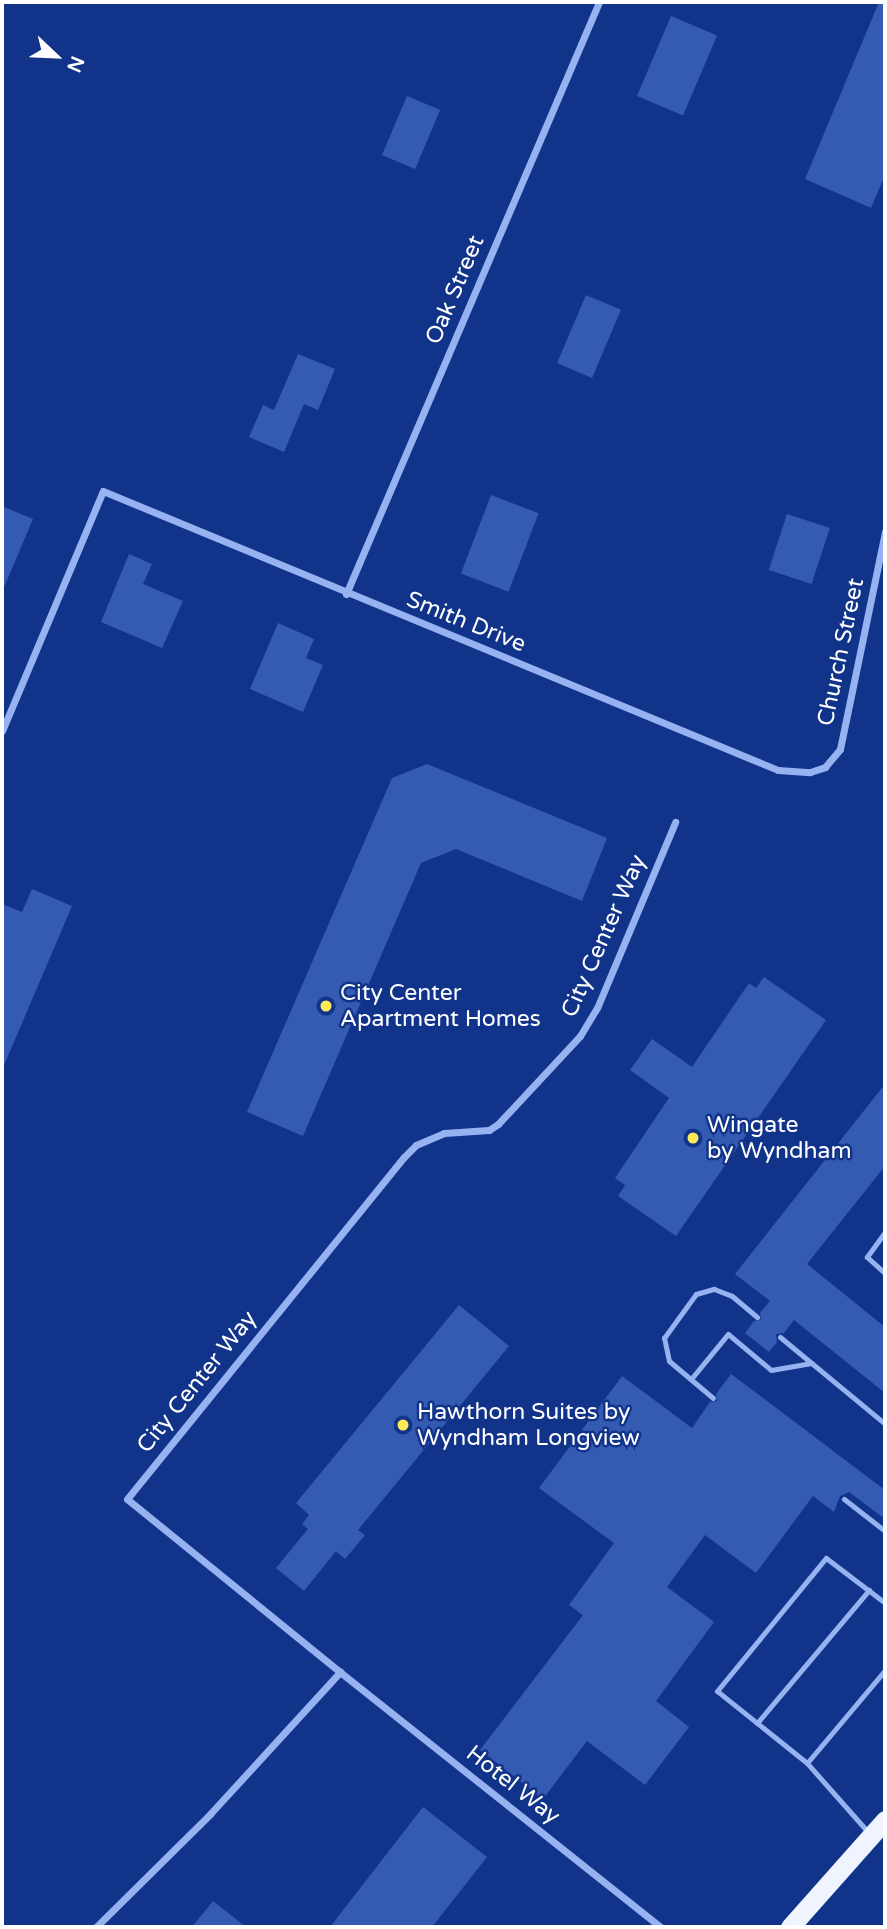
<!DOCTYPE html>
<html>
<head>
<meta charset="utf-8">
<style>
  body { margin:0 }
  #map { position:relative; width:887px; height:1929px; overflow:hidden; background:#11348a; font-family:"Varela Round",sans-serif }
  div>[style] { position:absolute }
  .building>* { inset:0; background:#355ab2; transform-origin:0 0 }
  .service>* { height:5px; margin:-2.5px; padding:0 2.5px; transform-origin:2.5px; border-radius:2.5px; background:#97b2f1 }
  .minor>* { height:7px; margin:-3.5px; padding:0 3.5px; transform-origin:3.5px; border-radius:3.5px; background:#97b2f1 }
  .trunk>* { height:19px; margin:-9.5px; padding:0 9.5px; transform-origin:9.5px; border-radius:9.5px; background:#f0f4ff }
  .dots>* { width:19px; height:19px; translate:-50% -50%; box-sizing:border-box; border:4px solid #11348a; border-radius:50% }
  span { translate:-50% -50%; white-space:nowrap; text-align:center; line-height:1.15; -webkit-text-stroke:5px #11348a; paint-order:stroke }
  .street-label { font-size:23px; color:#fff }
  .poi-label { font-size:23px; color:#fff }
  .left { translate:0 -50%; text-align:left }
  .frame { position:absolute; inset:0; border:4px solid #fff; pointer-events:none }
  .north { position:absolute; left:21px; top:21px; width:70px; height:70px; -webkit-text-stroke:5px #11348a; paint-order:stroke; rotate:113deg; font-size:19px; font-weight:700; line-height:28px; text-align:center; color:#fff }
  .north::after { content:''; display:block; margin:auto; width:24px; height:32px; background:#fff; clip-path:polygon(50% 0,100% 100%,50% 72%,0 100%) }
</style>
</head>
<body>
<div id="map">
  <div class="building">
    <i style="clip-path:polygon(879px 2px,885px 2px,885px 175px,871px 208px,805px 179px)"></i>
    <i style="left:671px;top:16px;width:50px;height:87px;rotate:23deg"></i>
    <i style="left:407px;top:96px;width:36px;height:64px;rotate:23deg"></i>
    <i style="left:586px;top:295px;width:38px;height:74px;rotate:23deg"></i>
    <i style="clip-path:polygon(298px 354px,335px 369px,318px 410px,304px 404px,284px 452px,249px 437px,263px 405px,274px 410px)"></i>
    <i style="left:491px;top:495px;width:51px;height:84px;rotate:21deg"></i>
    <i style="clip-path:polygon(2px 506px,33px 519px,2px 592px)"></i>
    <i style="left:787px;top:514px;width:45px;height:59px;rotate:18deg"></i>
    <i style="clip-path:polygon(129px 554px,152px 564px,143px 584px,183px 601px,162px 648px,101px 622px)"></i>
    <i style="clip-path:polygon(278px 623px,314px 639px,306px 658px,323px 665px,303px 712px,250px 689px)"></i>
    <i style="clip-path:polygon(427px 764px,607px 838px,582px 901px,456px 849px,421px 863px,303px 1136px,247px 1112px,392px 778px)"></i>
    <i style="clip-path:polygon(32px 889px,72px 906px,2px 1070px,2px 904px,22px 912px)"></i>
    <i style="clip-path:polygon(764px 977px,826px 1020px,676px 1236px,618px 1196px,625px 1185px,615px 1178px,669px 1098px,630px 1070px,652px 1039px,692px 1067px,749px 983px,756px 988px)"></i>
    <i style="clip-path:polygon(885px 1084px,885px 1166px,807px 1264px,885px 1327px,885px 1393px,794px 1320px,784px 1333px,776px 1334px,777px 1342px,769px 1352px,745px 1333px,754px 1321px,761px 1320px,760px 1313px,770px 1301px,735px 1274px)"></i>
    <i style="clip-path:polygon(459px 1305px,509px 1346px,358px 1530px,365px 1535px,345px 1559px,336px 1551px,304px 1591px,276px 1568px,308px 1529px,302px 1524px,309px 1515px,296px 1503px)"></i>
    <i style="clip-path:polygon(731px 1374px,885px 1490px,885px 1519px,849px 1492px,840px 1496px,834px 1512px,813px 1496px,756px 1573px,705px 1535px,667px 1587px,714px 1622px,656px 1701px,689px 1727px,645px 1785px,587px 1741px,543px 1799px,480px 1750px,583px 1615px,569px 1605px,614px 1543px,539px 1488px,622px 1376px,692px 1428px,710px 1402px,717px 1401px,716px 1394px)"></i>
    <i style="clip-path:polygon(423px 1807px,487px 1857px,432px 1927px,330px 1927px)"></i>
    <i style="clip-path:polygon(213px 1901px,246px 1927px,192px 1927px)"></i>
  </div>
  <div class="service">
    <i style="left:885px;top:1232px;width:31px;rotate:126deg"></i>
    <i style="left:867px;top:1257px;width:24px;rotate:42deg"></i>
    <i style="left:780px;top:1337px;width:136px;rotate:39.6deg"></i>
    <i style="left:691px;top:1379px;width:58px;rotate:-50.6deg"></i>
    <i style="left:728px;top:1334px;width:56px;rotate:39.9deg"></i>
    <i style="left:771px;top:1370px;width:41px;rotate:-9.9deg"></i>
    <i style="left:713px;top:1398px;width:57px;rotate:-139.9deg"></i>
    <i style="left:669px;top:1361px;width:24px;rotate:-102deg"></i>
    <i style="left:664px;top:1338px;width:54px;rotate:-54deg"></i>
    <i style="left:696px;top:1294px;width:19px;rotate:-16deg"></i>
    <i style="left:714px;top:1289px;width:19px;rotate:21deg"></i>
    <i style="left:732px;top:1296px;width:33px;rotate:40deg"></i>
    <i style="left:844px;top:1499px;width:52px;rotate:38deg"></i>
    <i style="left:757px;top:1723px;width:174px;rotate:-49.9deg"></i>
    <i style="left:807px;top:1763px;width:115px;rotate:-141.3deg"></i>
    <i style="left:717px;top:1691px;width:172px;rotate:-50.7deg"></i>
    <i style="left:826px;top:1558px;width:74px;rotate:37.3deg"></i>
    <i style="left:868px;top:1832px;width:92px;rotate:-131.5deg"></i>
    <i style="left:807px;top:1763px;width:121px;rotate:-50deg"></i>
  </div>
  <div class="minor">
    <i style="left:346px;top:594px;width:644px;rotate:-66.86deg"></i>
    <i style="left:2px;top:731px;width:260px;rotate:-67.2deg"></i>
    <i style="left:103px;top:491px;width:730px;rotate:22.46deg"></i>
    <i style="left:778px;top:770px;width:32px;rotate:4deg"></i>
    <i style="left:810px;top:772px;width:16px;rotate:-18deg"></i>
    <i style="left:825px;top:767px;width:23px;rotate:-50deg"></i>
    <i style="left:840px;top:749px;width:222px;rotate:-78.3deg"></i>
    <i style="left:340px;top:1672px;width:410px;rotate:38.5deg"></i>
    <i style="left:96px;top:1927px;width:161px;rotate:-44.7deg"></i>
    <i style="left:210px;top:1814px;width:193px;rotate:-47.5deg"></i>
    <i style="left:340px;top:1672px;width:274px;rotate:-140.9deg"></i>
    <i style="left:127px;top:1499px;width:440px;rotate:-51deg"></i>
    <i style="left:404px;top:1157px;width:17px;rotate:-45deg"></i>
    <i style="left:416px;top:1145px;width:30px;rotate:-23deg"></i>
    <i style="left:444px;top:1133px;width:45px;rotate:-3.8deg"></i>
    <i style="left:489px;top:1130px;width:11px;rotate:-34deg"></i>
    <i style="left:498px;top:1124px;width:120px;rotate:-47deg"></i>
    <i style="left:580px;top:1036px;width:33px;rotate:-59deg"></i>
    <i style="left:597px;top:1008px;width:202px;rotate:-67.2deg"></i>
  </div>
  <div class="trunk">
    <i style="left:790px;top:1927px;width:143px;rotate:-48.4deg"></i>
  </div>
  <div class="dots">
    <i style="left:326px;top:1006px;background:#ffe857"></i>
    <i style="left:693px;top:1138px;background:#ffe857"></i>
    <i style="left:403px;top:1425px;background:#ffe857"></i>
  </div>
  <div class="street-label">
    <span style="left:455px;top:290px;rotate:-67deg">Oak Street</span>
    <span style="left:466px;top:622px;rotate:22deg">Smith Drive</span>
    <span style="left:841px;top:652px;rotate:-78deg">Church Street</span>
    <span style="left:604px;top:936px;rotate:-66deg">City Center Way</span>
    <span style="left:197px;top:1382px;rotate:-51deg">City Center Way</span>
    <span style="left:513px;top:1785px;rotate:38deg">Hotel Way</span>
  </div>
  <div class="poi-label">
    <span class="left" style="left:340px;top:1006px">City Center<br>Apartment Homes</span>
    <span class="left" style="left:707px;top:1138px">Wingate<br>by Wyndham</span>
    <span class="left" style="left:417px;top:1425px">Hawthorn Suites by<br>Wyndham Longview</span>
  </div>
  <div class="frame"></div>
  <div class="north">N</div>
</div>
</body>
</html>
